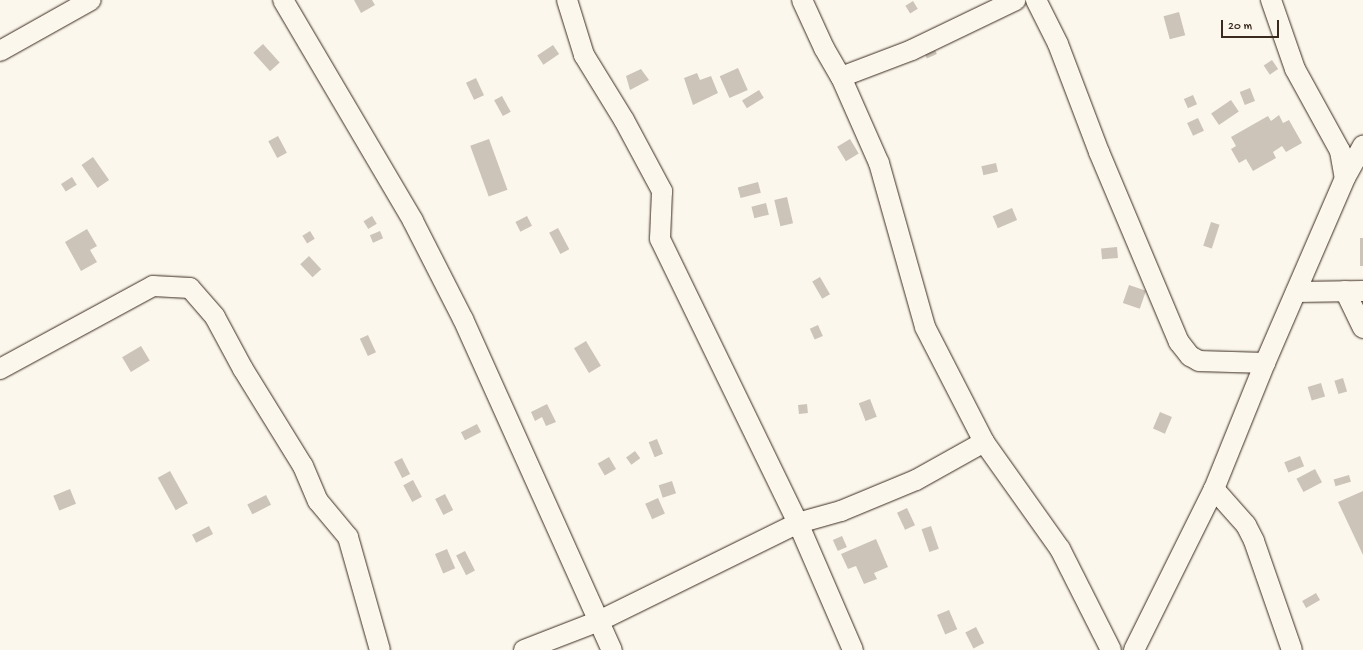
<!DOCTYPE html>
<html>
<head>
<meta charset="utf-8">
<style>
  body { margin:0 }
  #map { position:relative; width:1363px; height:650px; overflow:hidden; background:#fbf7ec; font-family:"Gochi Hand",sans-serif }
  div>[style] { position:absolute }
  .building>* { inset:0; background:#ccc4b9; transform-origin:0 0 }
  .roads { filter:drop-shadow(0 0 1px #3b2a1e) drop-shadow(0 0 1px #3b2a1e) }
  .minor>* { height:20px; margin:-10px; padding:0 10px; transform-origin:10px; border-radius:10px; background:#fbf7ec }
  span { translate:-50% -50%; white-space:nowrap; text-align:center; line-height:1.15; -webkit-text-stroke:3.5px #fbf7ec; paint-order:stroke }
  .scale { position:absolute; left:1221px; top:20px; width:58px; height:18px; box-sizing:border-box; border:2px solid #3b2a1e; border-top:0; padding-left:5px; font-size:12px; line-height:14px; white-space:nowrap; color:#3b2a1e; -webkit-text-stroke:3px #fbf7ec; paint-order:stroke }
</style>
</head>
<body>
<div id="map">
  <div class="building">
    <i style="clip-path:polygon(354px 0,372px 0,375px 5px,361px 13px)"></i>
    <i style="left:913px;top:1px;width:9px;height:9px;rotate:58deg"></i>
    <i style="left:1179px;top:12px;width:24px;height:16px;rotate:75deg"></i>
    <i style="left:932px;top:43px;width:12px;height:11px;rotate:66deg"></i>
    <i style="left:263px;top:44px;width:25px;height:13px;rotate:48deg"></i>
    <i style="left:553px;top:45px;width:11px;height:19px;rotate:56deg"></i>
    <i style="left:1272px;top:60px;width:11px;height:10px;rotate:56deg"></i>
    <i style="left:738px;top:68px;width:24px;height:20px;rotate:66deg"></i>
    <i style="clip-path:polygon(641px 69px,649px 80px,630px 90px,626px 76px)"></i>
    <i style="clip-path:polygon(697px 73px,700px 80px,711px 76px,718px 93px,693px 105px,684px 78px)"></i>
    <i style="left:476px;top:78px;width:19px;height:11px;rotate:65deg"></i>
    <i style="left:1250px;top:88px;width:14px;height:11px;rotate:69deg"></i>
    <i style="left:759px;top:90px;width:9px;height:20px;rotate:58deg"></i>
    <i style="left:1193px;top:95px;width:10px;height:10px;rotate:66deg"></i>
    <i style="left:502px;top:96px;width:18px;height:9px;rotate:61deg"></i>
    <i style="left:1231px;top:100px;width:14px;height:24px;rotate:56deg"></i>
    <i style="clip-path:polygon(1279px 115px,1283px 123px,1289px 120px,1302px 143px,1286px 152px,1282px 146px,1273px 152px,1276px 158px,1253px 171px,1246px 159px,1239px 163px,1231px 149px,1236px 146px,1231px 137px,1268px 116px,1271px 121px)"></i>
    <i style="left:1198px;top:118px;width:14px;height:12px;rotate:65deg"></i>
    <i style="left:278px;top:136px;width:19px;height:11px;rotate:62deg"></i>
    <i style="left:489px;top:139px;width:54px;height:20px;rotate:70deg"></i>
    <i style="left:850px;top:139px;width:17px;height:15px;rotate:59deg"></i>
    <i style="left:93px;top:157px;width:28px;height:14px;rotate:55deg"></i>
    <i style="left:996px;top:163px;width:9px;height:15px;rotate:77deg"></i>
    <i style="left:72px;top:177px;width:9px;height:13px;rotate:58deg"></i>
    <i style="left:758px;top:182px;width:11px;height:21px;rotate:75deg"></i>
    <i style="left:787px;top:197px;width:27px;height:13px;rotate:77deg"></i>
    <i style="left:766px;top:203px;width:12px;height:15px;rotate:76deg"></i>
    <i style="left:1012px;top:208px;width:13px;height:21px;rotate:67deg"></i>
    <i style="left:372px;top:216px;width:9px;height:10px;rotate:58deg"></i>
    <i style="left:527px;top:216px;width:11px;height:13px;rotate:63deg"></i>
    <i style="left:1211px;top:222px;width:9px;height:25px;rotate:18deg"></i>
    <i style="left:558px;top:228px;width:24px;height:10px;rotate:62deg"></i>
    <i style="clip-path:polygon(87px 229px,97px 246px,90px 250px,97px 262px,81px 271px,65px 242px)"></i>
    <i style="left:310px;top:231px;width:9px;height:9px;rotate:58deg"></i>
    <i style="left:380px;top:231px;width:8px;height:11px;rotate:67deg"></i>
    <i style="left:1363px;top:238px;width:28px;height:3px;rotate:90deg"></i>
    <i style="left:1117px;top:247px;width:11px;height:16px;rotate:85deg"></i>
    <i style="left:309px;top:256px;width:18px;height:12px;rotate:47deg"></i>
    <i style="left:820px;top:277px;width:20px;height:9px;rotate:60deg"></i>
    <i style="left:1129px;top:285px;width:18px;height:19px;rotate:19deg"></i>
    <i style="left:818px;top:325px;width:12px;height:9px;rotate:66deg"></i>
    <i style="left:368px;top:335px;width:19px;height:9px;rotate:65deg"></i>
    <i style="left:586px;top:341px;width:29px;height:14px;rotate:59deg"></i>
    <i style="left:141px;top:346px;width:17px;height:22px;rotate:59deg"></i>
    <i style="left:1343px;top:378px;width:14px;height:9px;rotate:73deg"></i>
    <i style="left:1321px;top:383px;width:14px;height:14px;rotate:73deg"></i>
    <i style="left:870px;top:399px;width:19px;height:12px;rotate:69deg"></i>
    <i style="clip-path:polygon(547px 404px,556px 422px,546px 426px,542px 417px,535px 421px,531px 412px)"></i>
    <i style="left:807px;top:404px;width:9px;height:9px;rotate:84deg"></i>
    <i style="left:1160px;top:412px;width:13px;height:18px;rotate:23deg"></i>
    <i style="left:477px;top:424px;width:9px;height:18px;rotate:63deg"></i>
    <i style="left:657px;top:439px;width:16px;height:9px;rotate:68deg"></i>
    <i style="left:635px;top:451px;width:9px;height:11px;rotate:54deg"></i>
    <i style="left:1300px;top:456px;width:11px;height:17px;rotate:68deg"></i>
    <i style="left:609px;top:457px;width:14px;height:13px;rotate:60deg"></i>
    <i style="left:402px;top:458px;width:18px;height:9px;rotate:63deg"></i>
    <i style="left:1315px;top:469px;width:15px;height:21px;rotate:62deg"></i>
    <i style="left:170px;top:471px;width:37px;height:14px;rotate:61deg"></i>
    <i style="left:1349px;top:475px;width:7px;height:16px;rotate:74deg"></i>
    <i style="left:413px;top:480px;width:19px;height:11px;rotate:62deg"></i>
    <i style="left:672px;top:481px;width:13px;height:14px;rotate:72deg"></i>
    <i style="left:70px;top:489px;width:16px;height:18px;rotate:68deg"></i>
    <i style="clip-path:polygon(1363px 491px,1363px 555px,1338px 502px)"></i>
    <i style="left:445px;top:494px;width:18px;height:11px;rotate:63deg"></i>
    <i style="left:266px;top:495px;width:11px;height:21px;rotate:63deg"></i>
    <i style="left:658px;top:498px;width:17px;height:14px;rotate:66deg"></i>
    <i style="left:907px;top:508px;width:19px;height:11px;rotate:65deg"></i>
    <i style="left:209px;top:526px;width:9px;height:19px;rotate:63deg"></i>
    <i style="left:931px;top:526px;width:24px;height:10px;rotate:71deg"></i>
    <i style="left:842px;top:536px;width:12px;height:10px;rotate:66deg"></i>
    <i style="clip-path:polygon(876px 539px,888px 567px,874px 573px,877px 579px,864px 584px,856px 566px,848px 569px,841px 554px)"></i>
    <i style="left:447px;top:549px;width:21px;height:13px;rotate:67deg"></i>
    <i style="left:465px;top:551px;width:22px;height:10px;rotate:63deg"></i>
    <i style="left:1316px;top:593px;width:8px;height:16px;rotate:60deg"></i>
    <i style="left:949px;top:610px;width:21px;height:13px;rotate:67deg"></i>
    <i style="left:976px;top:627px;width:18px;height:12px;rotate:63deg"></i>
  </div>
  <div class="roads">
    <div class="minor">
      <i style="left:283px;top:0;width:256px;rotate:59.5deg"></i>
      <i style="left:413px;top:221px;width:110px;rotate:63deg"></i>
      <i style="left:463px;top:319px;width:363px;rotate:65.8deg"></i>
      <i style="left:567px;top:0;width:58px;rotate:72.8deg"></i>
      <i style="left:584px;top:55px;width:76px;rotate:58.4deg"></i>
      <i style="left:624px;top:120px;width:81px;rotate:61.8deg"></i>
      <i style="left:662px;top:191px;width:48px;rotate:92.4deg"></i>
      <i style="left:660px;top:239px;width:316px;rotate:64.1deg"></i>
      <i style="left:798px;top:523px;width:138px;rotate:66.6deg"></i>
      <i style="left:802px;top:0;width:53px;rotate:65.4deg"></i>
      <i style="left:824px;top:48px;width:34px;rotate:60deg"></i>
      <i style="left:841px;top:77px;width:94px;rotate:66.2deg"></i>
      <i style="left:879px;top:163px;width:170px;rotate:74.3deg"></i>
      <i style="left:925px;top:327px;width:129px;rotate:62.8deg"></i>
      <i style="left:984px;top:442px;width:131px;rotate:54.6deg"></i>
      <i style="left:1060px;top:549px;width:113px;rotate:63.2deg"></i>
      <i style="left:1036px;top:0;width:49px;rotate:63.4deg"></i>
      <i style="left:1058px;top:44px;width:116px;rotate:69.2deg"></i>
      <i style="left:1099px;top:152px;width:206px;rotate:67.2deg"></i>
      <i style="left:1179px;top:342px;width:18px;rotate:52deg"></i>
      <i style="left:1190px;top:356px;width:10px;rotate:29deg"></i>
      <i style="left:1199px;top:361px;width:66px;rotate:1.7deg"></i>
      <i style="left:1271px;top:0;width:73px;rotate:70.8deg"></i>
      <i style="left:1295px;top:69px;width:94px;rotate:61.2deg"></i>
      <i style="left:1340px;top:151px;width:27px;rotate:80deg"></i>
      <i style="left:0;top:51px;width:104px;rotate:-29.3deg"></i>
      <i style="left:841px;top:77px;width:76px;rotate:-20.8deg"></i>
      <i style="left:912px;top:50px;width:115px;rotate:-25.7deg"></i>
      <i style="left:1345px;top:291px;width:41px;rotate:64.1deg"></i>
      <i style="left:1296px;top:292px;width:67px;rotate:-0.9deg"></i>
      <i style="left:0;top:369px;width:174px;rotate:-28.5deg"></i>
      <i style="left:153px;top:286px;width:37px;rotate:3deg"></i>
      <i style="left:190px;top:288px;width:38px;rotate:49deg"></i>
      <i style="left:215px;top:317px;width:59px;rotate:61.7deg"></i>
      <i style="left:243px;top:369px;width:114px;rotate:58.3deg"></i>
      <i style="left:303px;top:466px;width:38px;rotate:67deg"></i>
      <i style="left:318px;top:501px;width:47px;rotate:50.2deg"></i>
      <i style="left:348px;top:537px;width:117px;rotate:74.2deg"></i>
      <i style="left:1214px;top:489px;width:48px;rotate:48.4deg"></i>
      <i style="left:1246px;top:525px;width:18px;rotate:63deg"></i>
      <i style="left:1254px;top:541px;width:115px;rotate:70.8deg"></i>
      <i style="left:524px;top:650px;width:80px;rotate:-21.1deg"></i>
      <i style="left:599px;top:621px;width:222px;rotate:-26.2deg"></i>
      <i style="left:798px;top:523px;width:45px;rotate:-15.6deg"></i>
      <i style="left:841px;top:511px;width:81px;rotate:-22.5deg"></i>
      <i style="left:916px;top:480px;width:78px;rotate:-29.2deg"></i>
      <i style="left:1134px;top:650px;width:180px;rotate:-63.6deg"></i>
      <i style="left:1214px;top:489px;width:136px;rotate:-68deg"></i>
      <i style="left:1265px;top:363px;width:202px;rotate:-66.6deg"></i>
      <i style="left:1345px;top:178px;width:37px;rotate:-61deg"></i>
    </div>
  </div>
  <div class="scale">20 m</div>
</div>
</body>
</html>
